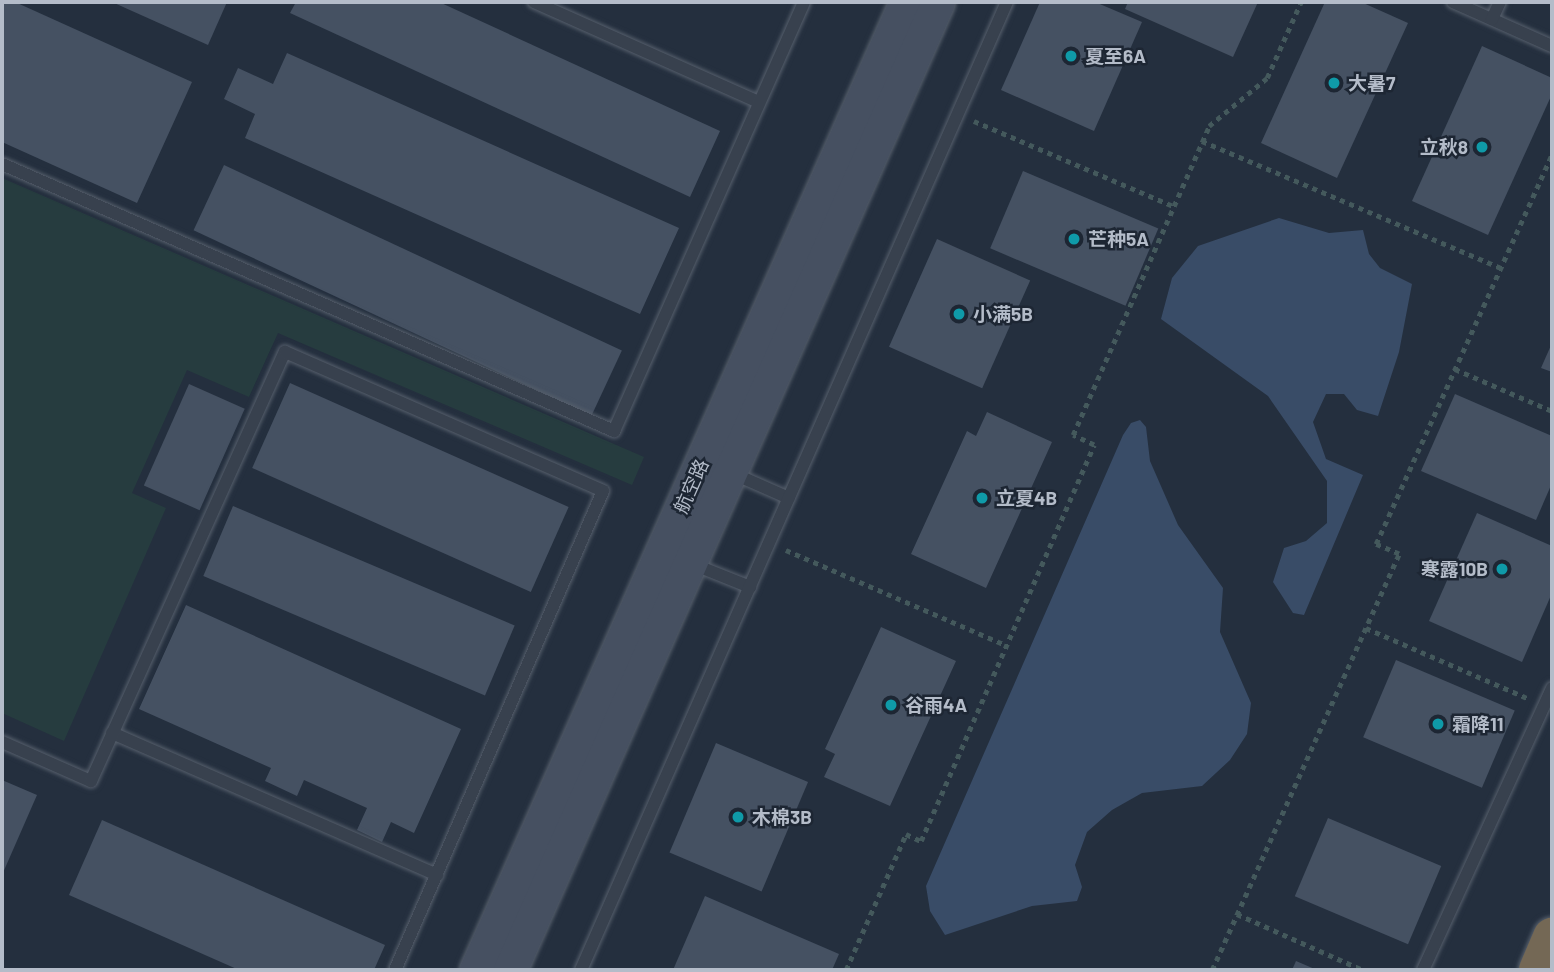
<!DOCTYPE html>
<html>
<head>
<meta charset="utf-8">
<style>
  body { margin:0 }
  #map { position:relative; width:1554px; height:972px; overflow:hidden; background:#242f3e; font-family:Barlow,"Noto Sans SC",sans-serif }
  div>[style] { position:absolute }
  .green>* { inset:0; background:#263c3f }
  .water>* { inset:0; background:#394c67 }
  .building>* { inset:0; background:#455162; transform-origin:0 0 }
  .path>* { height:4.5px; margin-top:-2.25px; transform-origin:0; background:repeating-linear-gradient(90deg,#44595c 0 5px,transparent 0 10px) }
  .roads { filter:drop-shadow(0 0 2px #565f6c) drop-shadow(0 0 2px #565f6c) }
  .lane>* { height:12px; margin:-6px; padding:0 6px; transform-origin:6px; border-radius:6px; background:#38414e }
  .secondary>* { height:33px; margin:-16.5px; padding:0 16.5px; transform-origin:16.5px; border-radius:16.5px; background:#465061 }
  .highway>* { height:38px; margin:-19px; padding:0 19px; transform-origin:19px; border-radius:19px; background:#746855 }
  .dots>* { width:19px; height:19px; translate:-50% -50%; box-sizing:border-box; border:4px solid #1d2633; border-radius:50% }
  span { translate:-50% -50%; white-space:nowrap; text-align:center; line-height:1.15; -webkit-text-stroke:5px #1d2633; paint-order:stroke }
  .poi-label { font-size:19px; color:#b4bcc9; font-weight:700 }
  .left { translate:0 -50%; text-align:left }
  .right { translate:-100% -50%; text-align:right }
  .street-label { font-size:19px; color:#b4bcc9 }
  .frame { position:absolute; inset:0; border:4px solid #b4bcc9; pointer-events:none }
</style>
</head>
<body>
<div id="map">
  <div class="green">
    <i style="clip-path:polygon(2px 178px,644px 457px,632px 485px,278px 333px,249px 397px,187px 370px,132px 493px,166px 508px,64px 741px,2px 713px)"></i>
  </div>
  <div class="water">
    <i style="clip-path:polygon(1279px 218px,1329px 233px,1363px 230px,1369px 254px,1380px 268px,1412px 284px,1399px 352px,1378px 416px,1357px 410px,1344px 394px,1326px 394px,1313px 422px,1326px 459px,1363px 475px,1304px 615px,1293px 613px,1273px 582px,1284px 548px,1306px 541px,1327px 523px,1327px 481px,1268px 396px,1161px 319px,1172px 278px,1198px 246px)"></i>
    <i style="clip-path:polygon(1140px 420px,1146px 427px,1150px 461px,1178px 525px,1223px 588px,1220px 632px,1251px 703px,1247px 734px,1230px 760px,1202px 786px,1142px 793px,1112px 810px,1087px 832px,1075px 865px,1082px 887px,1077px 901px,1032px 906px,945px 935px,930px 911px,926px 886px,1123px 435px,1131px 423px)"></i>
  </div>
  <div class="building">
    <i style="clip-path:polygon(2px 2px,15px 2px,192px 82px,137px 203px,2px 142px)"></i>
    <i style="clip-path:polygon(112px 2px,227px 2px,208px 45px)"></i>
    <i style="clip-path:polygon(296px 2px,439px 2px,720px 131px,690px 197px,290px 13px)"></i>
    <i style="clip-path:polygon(1040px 2px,1095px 2px,1142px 22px,1094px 131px,1001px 90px)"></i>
    <i style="clip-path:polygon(1128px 2px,1258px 2px,1233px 57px,1125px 9px)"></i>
    <i style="clip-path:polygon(1325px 2px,1361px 2px,1408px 23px,1337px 178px,1261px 143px)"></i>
    <i style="clip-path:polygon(1482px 46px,1552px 78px,1552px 94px,1488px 235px,1412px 201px)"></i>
    <i style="clip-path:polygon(287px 53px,679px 228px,640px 314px,245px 138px,255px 114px,224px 99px,238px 68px,273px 84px)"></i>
    <i style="left:224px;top:165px;width:439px;height:72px;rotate:25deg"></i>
    <i style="left:1023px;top:171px;width:147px;height:84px;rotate:23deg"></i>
    <i style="left:937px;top:239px;width:102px;height:118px;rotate:24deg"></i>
    <i style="clip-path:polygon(1552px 343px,1552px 372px,1541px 368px)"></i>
    <i style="left:290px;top:383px;width:305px;height:93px;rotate:24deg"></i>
    <i style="left:189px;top:384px;width:61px;height:111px;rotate:24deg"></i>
    <i style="clip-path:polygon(1455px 394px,1552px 436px,1552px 483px,1536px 520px,1421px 471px)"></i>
    <i style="clip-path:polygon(987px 412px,1052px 442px,986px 588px,911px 554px,967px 431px,976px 436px)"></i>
    <i style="left:233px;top:506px;width:306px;height:76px;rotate:23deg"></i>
    <i style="clip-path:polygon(1477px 513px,1552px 546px,1552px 593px,1522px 662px,1429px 621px)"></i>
    <i style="clip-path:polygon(186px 605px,461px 729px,414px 833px,391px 822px,382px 842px,357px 830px,367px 808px,304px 780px,297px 796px,265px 781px,271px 768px,139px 709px)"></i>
    <i style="clip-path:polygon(881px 627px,956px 661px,890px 806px,824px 777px,835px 754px,825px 749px)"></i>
    <i style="left:1396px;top:660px;width:129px;height:84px;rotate:23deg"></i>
    <i style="left:716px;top:743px;width:100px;height:119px;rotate:23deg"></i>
    <i style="clip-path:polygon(2px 780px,37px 795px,2px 875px)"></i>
    <i style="left:1328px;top:818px;width:123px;height:85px;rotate:23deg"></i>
    <i style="clip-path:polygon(102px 820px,385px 945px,374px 970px,239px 970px,69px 895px)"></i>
    <i style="clip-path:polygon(705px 896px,839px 954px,832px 970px,673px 970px)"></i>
    <i style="clip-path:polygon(1296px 961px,1317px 970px,1292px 970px)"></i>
  </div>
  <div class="path">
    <i style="left:974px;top:121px;width:216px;rotate:23.1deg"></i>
    <i style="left:1202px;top:141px;width:325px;rotate:23deg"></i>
    <i style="left:1455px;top:369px;width:106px;rotate:23.4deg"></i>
    <i style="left:786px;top:550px;width:240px;rotate:23.4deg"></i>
    <i style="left:1366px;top:628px;width:178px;rotate:23.5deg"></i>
    <i style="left:1237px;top:914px;width:138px;rotate:24deg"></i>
    <i style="left:846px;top:970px;width:149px;rotate:-66.2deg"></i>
    <i style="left:906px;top:834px;width:17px;rotate:25deg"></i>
    <i style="left:921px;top:841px;width:432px;rotate:-66.4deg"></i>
    <i style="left:1094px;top:445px;width:23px;rotate:-155deg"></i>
    <i style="left:1073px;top:435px;width:338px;rotate:-66.2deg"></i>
    <i style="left:1209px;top:126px;width:75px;rotate:-39.6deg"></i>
    <i style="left:1267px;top:78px;width:83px;rotate:-65.9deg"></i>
    <i style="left:1212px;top:970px;width:456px;rotate:-65.8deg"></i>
    <i style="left:1399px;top:554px;width:25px;rotate:-157deg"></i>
    <i style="left:1376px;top:544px;width:428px;rotate:-65.7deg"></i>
  </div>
  <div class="roads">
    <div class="lane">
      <i style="left:534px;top:2px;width:246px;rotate:24deg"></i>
      <i style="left:1453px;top:2px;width:108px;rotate:24deg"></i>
      <i style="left:1492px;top:19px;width:19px;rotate:-65deg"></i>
      <i style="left:2px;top:164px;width:668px;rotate:23.57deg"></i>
      <i style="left:614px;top:431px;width:469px;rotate:-66.1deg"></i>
      <i style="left:732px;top:473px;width:62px;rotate:23.7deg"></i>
      <i style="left:690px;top:563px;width:65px;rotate:21.8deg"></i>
      <i style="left:112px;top:733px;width:355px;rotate:23.6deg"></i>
      <i style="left:2px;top:742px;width:97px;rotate:23.7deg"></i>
      <i style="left:91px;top:781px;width:471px;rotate:-65.7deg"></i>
      <i style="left:285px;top:352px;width:347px;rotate:23.6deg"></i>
      <i style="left:603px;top:491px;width:522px;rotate:113.47deg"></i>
      <i style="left:581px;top:970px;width:1058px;rotate:-66.25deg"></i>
      <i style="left:1423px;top:970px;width:310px;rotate:-65.4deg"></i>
    </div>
    <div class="secondary">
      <i style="left:476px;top:970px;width:1059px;rotate:-66.05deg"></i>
      <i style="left:510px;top:970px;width:1058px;rotate:-66.15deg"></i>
    </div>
    <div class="highway">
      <i style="left:1538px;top:970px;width:36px;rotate:-67deg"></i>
    </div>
  </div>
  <div class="dots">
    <i style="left:1071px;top:56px;background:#0f9aa8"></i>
    <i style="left:1334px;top:83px;background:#0f9aa8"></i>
    <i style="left:1482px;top:147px;background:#0f9aa8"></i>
    <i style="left:1074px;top:239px;background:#0f9aa8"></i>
    <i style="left:959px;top:314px;background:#0f9aa8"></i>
    <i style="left:982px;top:498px;background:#0f9aa8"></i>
    <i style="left:1502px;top:569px;background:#0f9aa8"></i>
    <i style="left:891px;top:705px;background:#0f9aa8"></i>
    <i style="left:1438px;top:724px;background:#0f9aa8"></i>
    <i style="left:738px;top:817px;background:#0f9aa8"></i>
  </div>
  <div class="poi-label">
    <span class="left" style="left:1085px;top:56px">夏至6A</span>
    <span class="left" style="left:1348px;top:83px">大暑7</span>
    <span class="right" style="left:1468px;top:147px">立秋8</span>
    <span class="left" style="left:1088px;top:239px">芒种5A</span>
    <span class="left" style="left:973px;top:314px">小满5B</span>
    <span class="left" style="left:996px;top:498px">立夏4B</span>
    <span class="right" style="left:1488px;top:569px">寒露10B</span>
    <span class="left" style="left:905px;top:705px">谷雨4A</span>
    <span class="left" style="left:1452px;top:724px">霜降11</span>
    <span class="left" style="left:752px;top:817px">木棉3B</span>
  </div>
  <div class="street-label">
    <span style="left:691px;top:486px;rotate:-66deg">航空路</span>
  </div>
  <div class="frame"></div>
</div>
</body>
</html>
